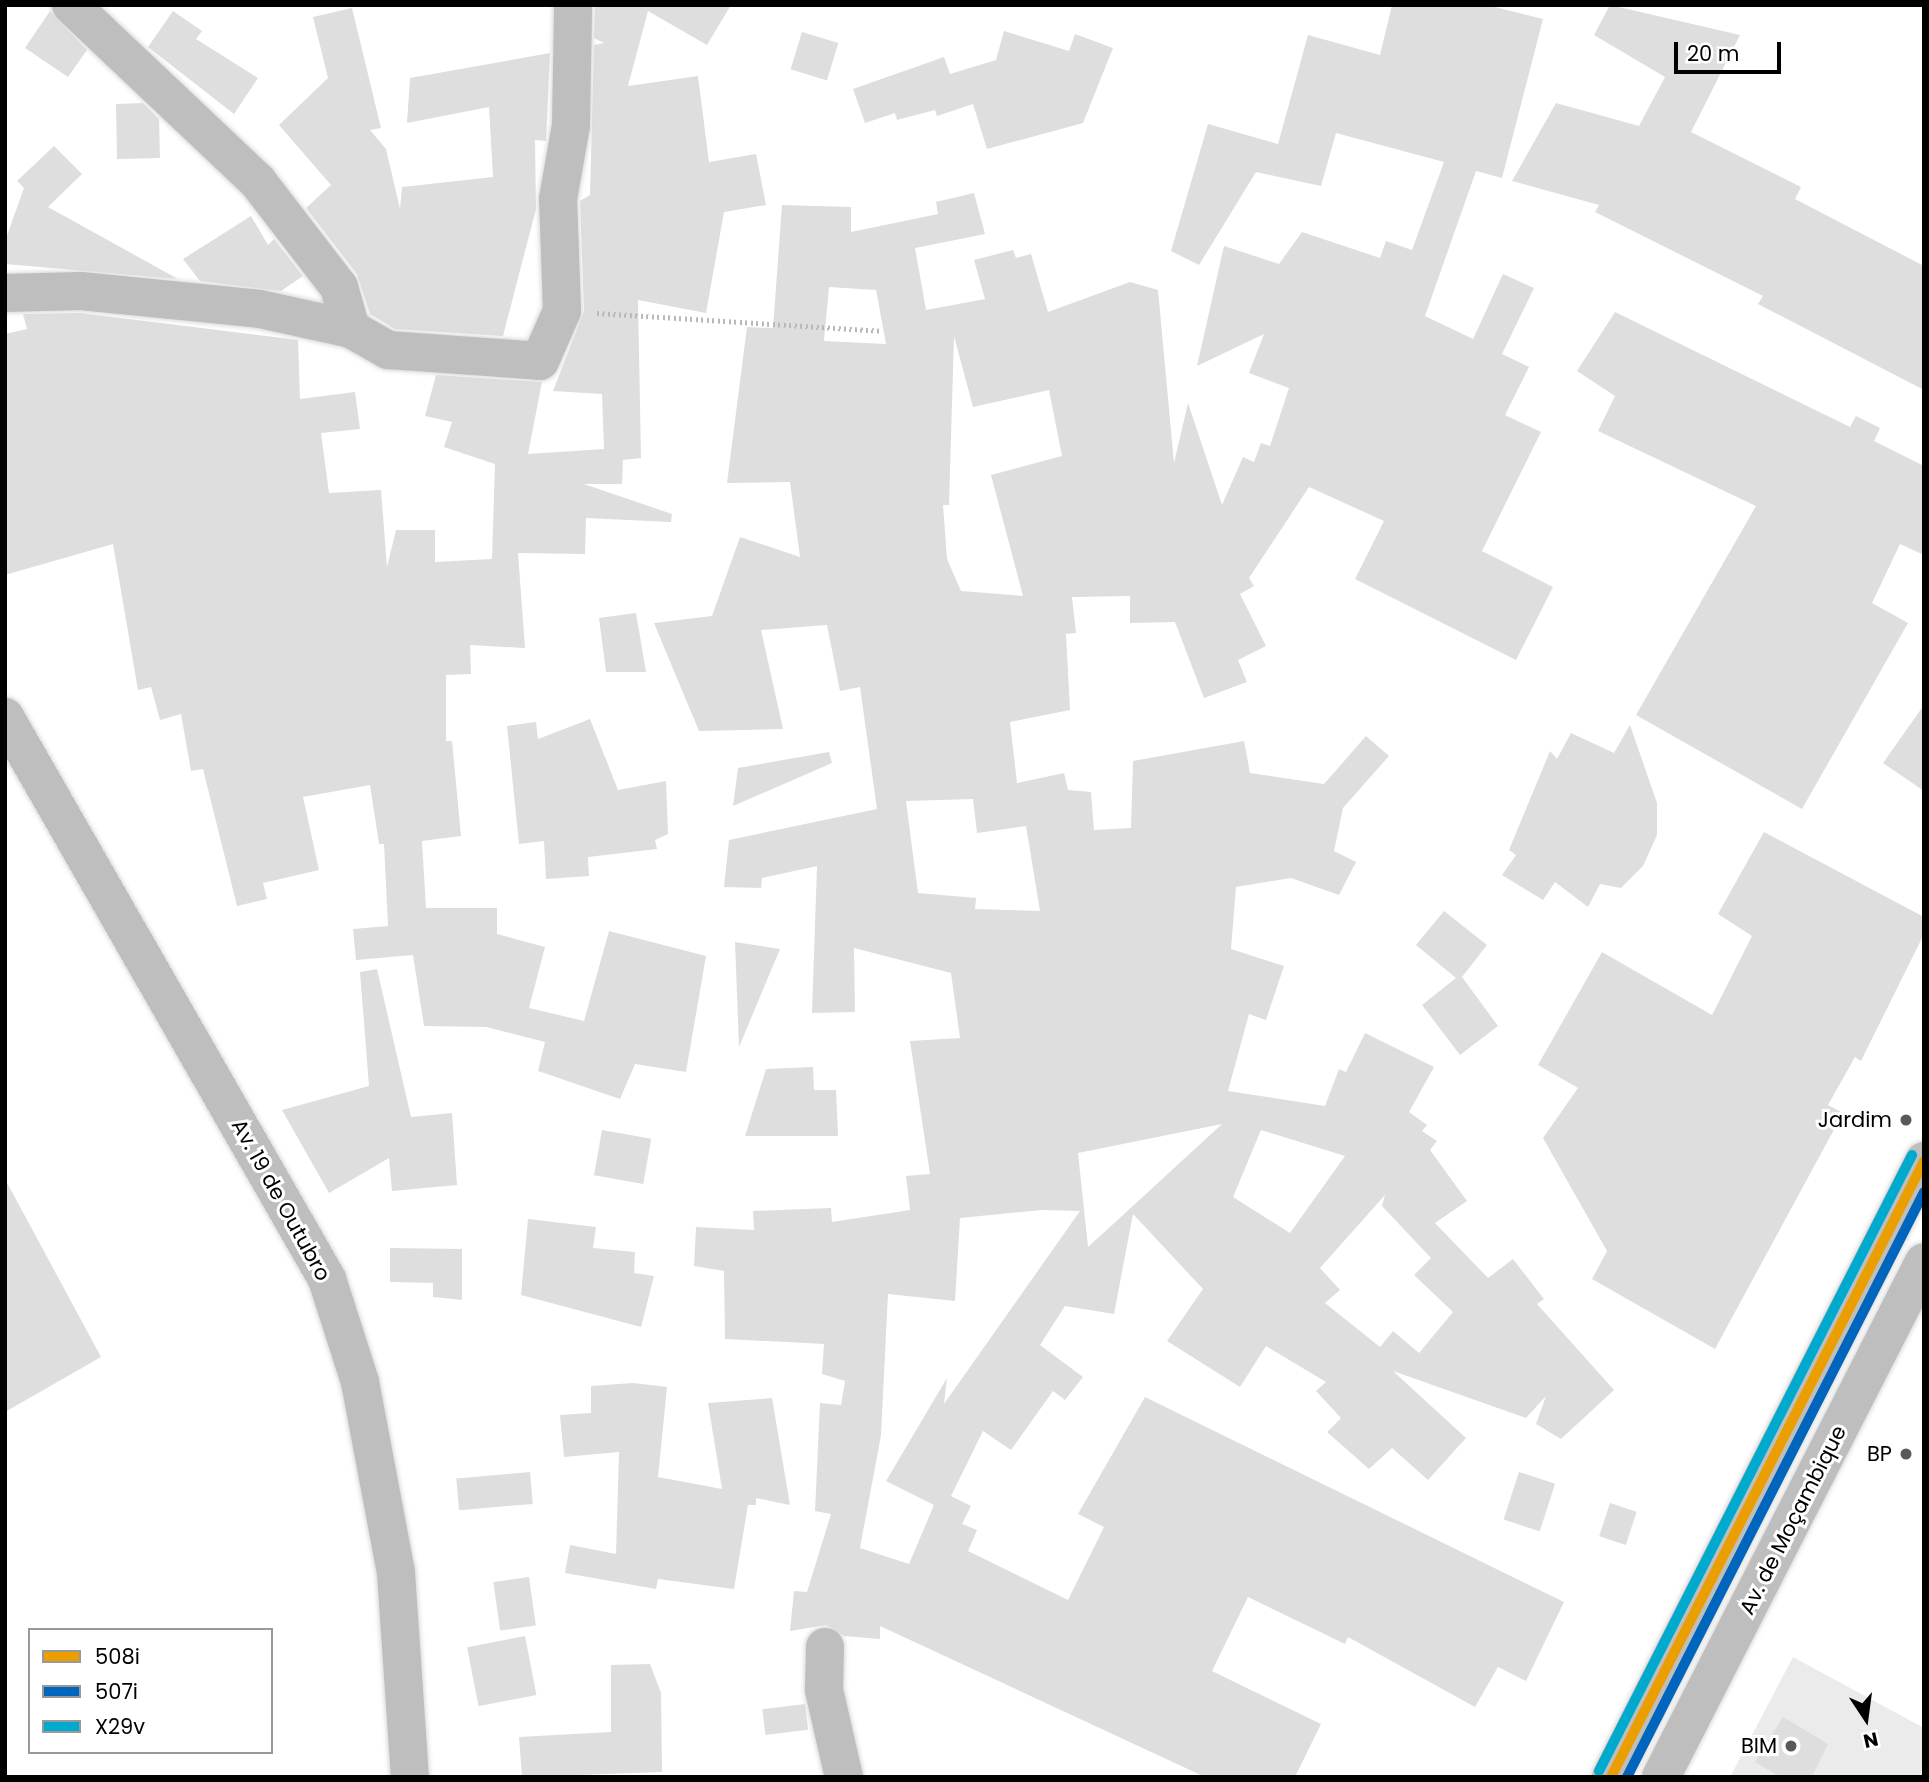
<!DOCTYPE html>
<html>
<head>
<meta charset="utf-8">
<style>
  body { margin:0 }
  #map { position:relative; width:1929px; height:1782px; overflow:hidden; background:#fff; font-family:Poppins,sans-serif }
  div>[style] { position:absolute }
  .green>* { inset:0; background:#ebebeb }
  .building>* { inset:0; background:#dedede; transform-origin:0 0 }
  .path>* { height:4.5px; margin-top:-2.25px; transform-origin:0; background:repeating-linear-gradient(90deg,#b9b9b9 0 2px,transparent 0 5.5px) }
  .roads { filter:drop-shadow(0 0 2px #dbdbdb) drop-shadow(0 0 2px #dbdbdb) }
  .minor>* { height:38px; margin:-19px; padding:0 19px; transform-origin:19px; border-radius:19px; background:#bebebe }
  .tertiary>* { height:38px; margin:-19px; padding:0 19px; transform-origin:19px; border-radius:19px; background:#bebebe }
  .trunk>* { height:38px; margin:-19px; padding:0 19px; transform-origin:19px; border-radius:19px; background:#bebebe }
  .bus-1>* { height:10px; margin:-5px; padding:0 5px; transform-origin:5px; border-radius:5px; background:#eb9e00 }
  .bus-2>* { height:10px; margin:-5px; padding:0 5px; transform-origin:5px; border-radius:5px; background:#0065bd }
  .bus-3>* { height:10px; margin:-5px; padding:0 5px; transform-origin:5px; border-radius:5px; background:#00a9ce }
  .dots>* { width:19px; height:19px; translate:-50% -50%; box-sizing:border-box; border:4px solid #fff; border-radius:50% }
  span { translate:-50% -50%; white-space:nowrap; text-align:center; line-height:1.15; -webkit-text-stroke:6px #fff; paint-order:stroke }
  .poi-label { font-size:21px; color:#000 }
  .right { translate:-100% -50%; text-align:right }
  .street-label { font-size:21px; color:#000 }
  .frame { position:absolute; inset:0; border:7px solid #000; pointer-events:none }
  .legend { position:absolute; left:28px; top:1628px; width:245px; height:126px; box-sizing:border-box; background:#fff; border:2px solid #999; margin:0; padding:9px 12px; list-style:none; font-size:21px; color:#000 }
  .legend li { display:flex; align-items:center; gap:14px; height:35px }
  .legend b { width:35px; border:2px solid #999 }
  .north { position:absolute; left:1831px; top:1684px; width:70px; height:70px; -webkit-text-stroke:5px #fff; paint-order:stroke; rotate:167deg; font-size:19px; font-weight:700; line-height:28px; text-align:center; color:#000 }
  .north::after { content:''; display:block; margin:auto; width:24px; height:32px; background:#000; clip-path:polygon(50% 0,100% 100%,50% 72%,0 100%) }
  .scale { position:absolute; left:1674px; top:42px; width:107px; height:32px; box-sizing:border-box; border:4px solid #000; border-top:0; padding-left:9px; font-size:21px; line-height:24px; white-space:nowrap; color:#000; -webkit-text-stroke:5px #fff; paint-order:stroke }
</style>
</head>
<body>
<div id="map">
  <div class="green">
    <i style="clip-path:polygon(1793px 1657px,1924px 1728px,1924px 1777px,1730px 1777px)"></i>
  </div>
  <div class="building">
    <i style="clip-path:polygon(595px 5px,731px 5px,707px 45px,648px 11px,628px 86px,698px 76px,709px 162px,756px 154px,766px 205px,724px 212px,706px 313px,638px 300px,641px 458px,623px 460px,622px 484px,584px 484px,672px 514px,671px 522px,586px 518px,585px 554px,518px 553px,525px 648px,470px 645px,471px 674px,446px 675px,446px 741px,452px 741px,461px 836px,422px 841px,426px 908px,497px 908px,497px 934px,545px 947px,529px 1008px,584px 1021px,609px 931px,706px 956px,686px 1072px,635px 1064px,620px 1099px,538px 1071px,545px 1042px,486px 1027px,424px 1026px,413px 955px,356px 960px,353px 929px,388px 926px,384px 844px,379px 844px,370px 785px,303px 797px,319px 870px,263px 883px,267px 899px,237px 906px,203px 769px,191px 771px,181px 714px,160px 720px,151px 687px,138px 690px,113px 544px,5px 575px,5px 334px,27px 329px,23px 314px,80px 313px,298px 340px,300px 399px,355px 392px,360px 429px,321px 433px,329px 493px,381px 490px,387px 567px,396px 530px,435px 530px,435px 562px,492px 559px,495px 464px,444px 447px,452px 422px,425px 416px,436px 375px,542px 382px,528px 454px,604px 449px,602px 394px,553px 391px,584px 311px,580px 201px,590px 195px,594px 45px,604px 43px,594px 38px)"></i>
    <i style="clip-path:polygon(evenodd,1392px 5px,1487px 5px,1543px 19px,1502px 178px,1476px 171px,1425px 316px,1473px 339px,1503px 274px,1534px 288px,1502px 354px,1529px 367px,1505px 415px,1541px 432px,1482px 551px,1553px 587px,1516px 660px,1355px 579px,1384px 521px,1309px 487px,1249px 578px,1254px 586px,1240px 594px,1266px 646px,1238px 660px,1247px 682px,1204px 698px,1175px 622px,1130px 623px,1130px 596px,1072px 597px,1076px 633px,1066px 634px,1070px 710px,1010px 722px,1017px 783px,1064px 773px,1068px 790px,1091px 792px,1094px 830px,1131px 828px,1133px 761px,1244px 741px,1250px 773px,1324px 784px,1366px 736px,1389px 756px,1343px 808px,1334px 851px,1356px 862px,1339px 895px,1291px 878px,1236px 887px,1231px 949px,1284px 966px,1266px 1020px,1249px 1014px,1228px 1091px,1325px 1106px,1339px 1069px,1346px 1072px,1365px 1033px,1434px 1067px,1409px 1112px,1427px 1125px,1422px 1131px,1437px 1141px,1430px 1150px,1467px 1201px,1435px 1223px,1488px 1278px,1513px 1259px,1544px 1299px,1537px 1304px,1614px 1390px,1561px 1439px,1536px 1424px,1546px 1396px,1526px 1418px,1393px 1371px,1466px 1438px,1428px 1480px,1392px 1448px,1369px 1469px,1327px 1432px,1341px 1418px,1316px 1391px,1326px 1382px,1266px 1346px,1240px 1387px,1167px 1341px,1203px 1289px,1133px 1214px,1114px 1314px,1065px 1306px,1040px 1345px,1083px 1377px,1065px 1400px,1053px 1391px,1011px 1450px,983px 1431px,951px 1496px,971px 1506px,962px 1524px,977px 1530px,968px 1551px,1068px 1600px,1104px 1527px,1078px 1514px,1145px 1397px,1564px 1602px,1526px 1681px,1498px 1667px,1475px 1707px,1348px 1637px,1345px 1644px,1248px 1597px,1212px 1671px,1321px 1724px,1295px 1777px,1205px 1777px,880px 1626px,880px 1639px,844px 1636px,826px 1625px,790px 1631px,794px 1591px,807px 1592px,831px 1514px,815px 1511px,820px 1403px,841px 1405px,845px 1381px,822px 1374px,824px 1344px,725px 1339px,724px 1271px,694px 1266px,696px 1227px,754px 1230px,753px 1211px,831px 1208px,832px 1222px,910px 1210px,906px 1176px,930px 1174px,910px 1041px,960px 1038px,951px 973px,854px 948px,855px 1012px,812px 1013px,817px 866px,762px 878px,761px 888px,724px 887px,729px 840px,877px 809px,860px 687px,840px 691px,827px 625px,761px 630px,783px 729px,699px 731px,654px 623px,712px 616px,740px 537px,800px 557px,790px 482px,727px 483px,747px 327px,773px 328px,782px 205px,851px 207px,851px 232px,938px 214px,936px 202px,974px 193px,985px 234px,915px 248px,926px 310px,985px 299px,974px 260px,1013px 250px,1016px 258px,1031px 254px,1048px 312px,1130px 282px,1158px 290px,1174px 463px,1188px 403px,1222px 505px,1243px 457px,1254px 462px,1261px 443px,1270px 446px,1289px 388px,1249px 373px,1264px 334px,1197px 366px,1224px 246px,1279px 264px,1302px 232px,1380px 258px,1386px 241px,1412px 250px,1444px 162px,1336px 133px,1321px 186px,1256px 172px,1199px 265px,1171px 251px,1208px 124px,1278px 144px,1308px 35px,1380px 55px,1392px 5px,829px 287px,876px 290px,886px 344px,824px 341px,829px 287px,1392px 5px,954px 336px,973px 407px,1049px 390px,1062px 456px,991px 475px,1023px 596px,961px 591px,947px 559px,943px 505px,949px 505px,954px 336px,1392px 5px,973px 799px,977px 833px,1026px 826px,1040px 911px,975px 909px,976px 898px,918px 893px,906px 801px,973px 799px,1392px 5px,1222px 1124px,1135px 1204px,1088px 1247px,1078px 1153px,1222px 1124px,1392px 5px,1261px 1130px,1345px 1156px,1290px 1233px,1233px 1197px,1261px 1130px,1392px 5px,1385px 1195px,1382px 1206px,1431px 1258px,1414px 1275px,1453px 1312px,1419px 1353px,1393px 1331px,1380px 1347px,1325px 1303px,1340px 1290px,1320px 1268px,1385px 1195px,1392px 5px,1042px 1210px,1080px 1211px,944px 1404px,947px 1378px,886px 1481px,934px 1505px,909px 1564px,860px 1548px,881px 1435px,888px 1294px,955px 1301px,960px 1218px,1042px 1210px)"></i>
    <i style="clip-path:polygon(1610px 5px,1740px 35px,1691px 132px,1801px 187px,1795px 199px,1924px 266px,1924px 390px,1758px 304px,1763px 296px,1595px 212px,1599px 205px,1512px 181px,1556px 103px,1639px 126px,1665px 77px,1594px 35px)"></i>
    <i style="clip-path:polygon(352px 8px,381px 128px,370px 130px,386px 149px,400px 209px,402px 187px,493px 177px,489px 107px,407px 123px,410px 78px,550px 53px,546px 141px,535px 140px,536px 209px,503px 336px,395px 329px,370px 314px,357px 274px,306px 208px,331px 185px,279px 125px,328px 78px,313px 17px)"></i>
    <i style="clip-path:polygon(50px 11px,87px 50px,68px 77px,25px 48px)"></i>
    <i style="clip-path:polygon(173px 11px,202px 31px,196px 39px,258px 78px,234px 114px,148px 47px)"></i>
    <i style="clip-path:polygon(1004px 31px,1069px 51px,1075px 34px,1113px 48px,1083px 123px,987px 149px,973px 104px,937px 116px,935px 110px,897px 120px,895px 113px,865px 123px,853px 89px,944px 57px,950px 74px,996px 60px)"></i>
    <i style="left:802px;top:32px;width:38px;height:39px;rotate:17deg"></i>
    <i style="clip-path:polygon(143px 103px,159px 119px,160px 158px,117px 159px,116px 104px)"></i>
    <i style="clip-path:polygon(54px 146px,82px 174px,48px 207px,178px 279px,5px 264px,5px 241px,24px 188px,17px 181px)"></i>
    <i style="clip-path:polygon(251px 216px,268px 245px,274px 239px,303px 276px,281px 291px,200px 281px,183px 259px)"></i>
    <i style="clip-path:polygon(1615px 312px,1850px 427px,1856px 416px,1880px 428px,1874px 441px,1924px 466px,1924px 555px,1900px 544px,1872px 603px,1908px 623px,1802px 809px,1636px 715px,1756px 506px,1598px 431px,1615px 396px,1577px 371px)"></i>
    <i style="clip-path:polygon(636px 613px,646px 672px,606px 672px,599px 618px)"></i>
    <i style="clip-path:polygon(1924px 705px,1924px 791px,1883px 763px)"></i>
    <i style="clip-path:polygon(590px 719px,618px 790px,666px 781px,668px 834px,655px 840px,657px 849px,588px 857px,589px 876px,546px 879px,544px 841px,519px 844px,507px 726px,536px 722px,538px 739px)"></i>
    <i style="clip-path:polygon(1630px 725px,1657px 803px,1657px 835px,1643px 866px,1621px 888px,1600px 884px,1588px 907px,1555px 882px,1543px 900px,1502px 875px,1516px 855px,1509px 850px,1550px 751px,1557px 759px,1571px 733px,1614px 753px)"></i>
    <i style="clip-path:polygon(829px 752px,832px 763px,733px 806px,738px 768px)"></i>
    <i style="clip-path:polygon(1764px 832px,1924px 917px,1924px 934px,1861px 1061px,1855px 1057px,1828px 1105px,1843px 1113px,1715px 1349px,1592px 1279px,1607px 1251px,1543px 1138px,1578px 1088px,1538px 1065px,1602px 952px,1712px 1015px,1752px 936px,1718px 914px)"></i>
    <i style="clip-path:polygon(1444px 911px,1487px 945px,1462px 977px,1498px 1026px,1460px 1055px,1422px 1005px,1456px 978px,1416px 945px)"></i>
    <i style="clip-path:polygon(735px 942px,780px 949px,739px 1047px)"></i>
    <i style="clip-path:polygon(377px 969px,411px 1117px,452px 1113px,457px 1185px,392px 1191px,389px 1158px,329px 1193px,282px 1110px,369px 1086px,360px 972px)"></i>
    <i style="clip-path:polygon(813px 1067px,814px 1090px,836px 1090px,838px 1136px,745px 1136px,766px 1069px)"></i>
    <i style="left:602px;top:1130px;width:50px;height:46px;rotate:10deg"></i>
    <i style="clip-path:polygon(5px 1179px,101px 1357px,5px 1412px)"></i>
    <i style="clip-path:polygon(528px 1219px,596px 1227px,593px 1248px,635px 1252px,634px 1273px,654px 1276px,641px 1327px,521px 1295px)"></i>
    <i style="clip-path:polygon(390px 1248px,462px 1249px,462px 1300px,433px 1297px,433px 1283px,390px 1282px)"></i>
    <i style="clip-path:polygon(633px 1383px,667px 1387px,658px 1477px,722px 1489px,708px 1403px,772px 1398px,790px 1505px,756px 1498px,756px 1505px,748px 1505px,734px 1589px,658px 1579px,656px 1589px,565px 1573px,570px 1545px,616px 1554px,619px 1452px,564px 1457px,560px 1415px,591px 1413px,591px 1386px)"></i>
    <i style="left:530px;top:1472px;width:32px;height:74px;rotate:85deg"></i>
    <i style="left:1519px;top:1472px;width:38px;height:50px;rotate:18deg"></i>
    <i style="left:1610px;top:1503px;width:28px;height:35px;rotate:18deg"></i>
    <i style="left:529px;top:1577px;width:49px;height:36px;rotate:82deg"></i>
    <i style="left:525px;top:1636px;width:60px;height:59px;rotate:79deg"></i>
    <i style="clip-path:polygon(650px 1664px,661px 1693px,662px 1772px,522px 1777px,519px 1737px,611px 1732px,611px 1665px)"></i>
    <i style="left:805px;top:1704px;width:26px;height:43px;rotate:83deg"></i>
    <i style="clip-path:polygon(1783px 1717px,1828px 1744px,1812px 1777px,1780px 1777px,1755px 1762px)"></i>
  </div>
  <div class="path">
    <i style="left:597px;top:313px;width:284px;rotate:3.6deg"></i>
  </div>
  <div class="roads">
    <div class="minor">
      <i style="left:71px;top:5px;width:257px;rotate:43.4deg"></i>
      <i style="left:258px;top:182px;width:133px;rotate:52.4deg"></i>
      <i style="left:339px;top:287px;width:44px;rotate:74.1deg"></i>
      <i style="left:5px;top:293px;width:76px;rotate:-1.5deg"></i>
      <i style="left:81px;top:291px;width:180px;rotate:5.7deg"></i>
      <i style="left:260px;top:309px;width:93px;rotate:12.4deg"></i>
      <i style="left:351px;top:329px;width:43px;rotate:29.6deg"></i>
      <i style="left:388px;top:350px;width:152px;rotate:4.1deg"></i>
      <i style="left:540px;top:361px;width:55px;rotate:-66.3deg"></i>
      <i style="left:562px;top:311px;width:112px;rotate:-92deg"></i>
      <i style="left:558px;top:199px;width:75px;rotate:-80deg"></i>
      <i style="left:571px;top:125px;width:120px;rotate:-89deg"></i>
      <i style="left:825px;top:1647px;width:43px;rotate:91.3deg"></i>
      <i style="left:824px;top:1690px;width:89px;rotate:77.1deg"></i>
    </div>
    <div class="tertiary">
      <i style="left:5px;top:717px;width:648px;rotate:60.19deg"></i>
      <i style="left:327px;top:1279px;width:108px;rotate:72.2deg"></i>
      <i style="left:360px;top:1382px;width:194px;rotate:79.3deg"></i>
      <i style="left:396px;top:1573px;width:204px;rotate:86.1deg"></i>
    </div>
    <div class="trunk">
      <i style="left:1611px;top:1777px;width:691px;rotate:-63.06deg"></i>
      <i style="left:1661px;top:1777px;width:578px;rotate:-62.95deg"></i>
    </div>
  </div>
  <div class="bus-1">
    <i style="left:1611px;top:1777px;width:691px;rotate:-63.06deg"></i>
  </div>
  <div class="bus-2">
    <i style="left:1627px;top:1777px;width:656px;rotate:-63.08deg"></i>
  </div>
  <div class="bus-3">
    <i style="left:1599px;top:1771px;width:691px;rotate:-63.06deg"></i>
  </div>
  <div class="dots">
    <i style="left:1906px;top:1120px;background:#595959"></i>
    <i style="left:1906px;top:1454px;background:#595959"></i>
    <i style="left:1791px;top:1746px;background:#595959"></i>
  </div>
  <div class="poi-label">
    <span class="right" style="left:1892px;top:1120px">Jardim</span>
    <span class="right" style="left:1892px;top:1454px">BP</span>
    <span class="right" style="left:1777px;top:1746px">BIM</span>
  </div>
  <div class="street-label">
    <span style="left:281px;top:1200px;rotate:61deg">Av. 19 de Outubro</span>
    <span style="left:1793px;top:1520px;rotate:-63deg">Av. de Moçambique</span>
  </div>
  <div class="frame"></div>
  <ul class="legend">
  <li><b style="height:9px;background:#eb9e00"></b>508i</li>
  <li><b style="height:9px;background:#0065bd"></b>507i</li>
  <li><b style="height:9px;background:#00a9ce"></b>X29v</li>
  </ul>
  <div class="north">N</div>
  <div class="scale">20 m</div>
</div>
</body>
</html>
